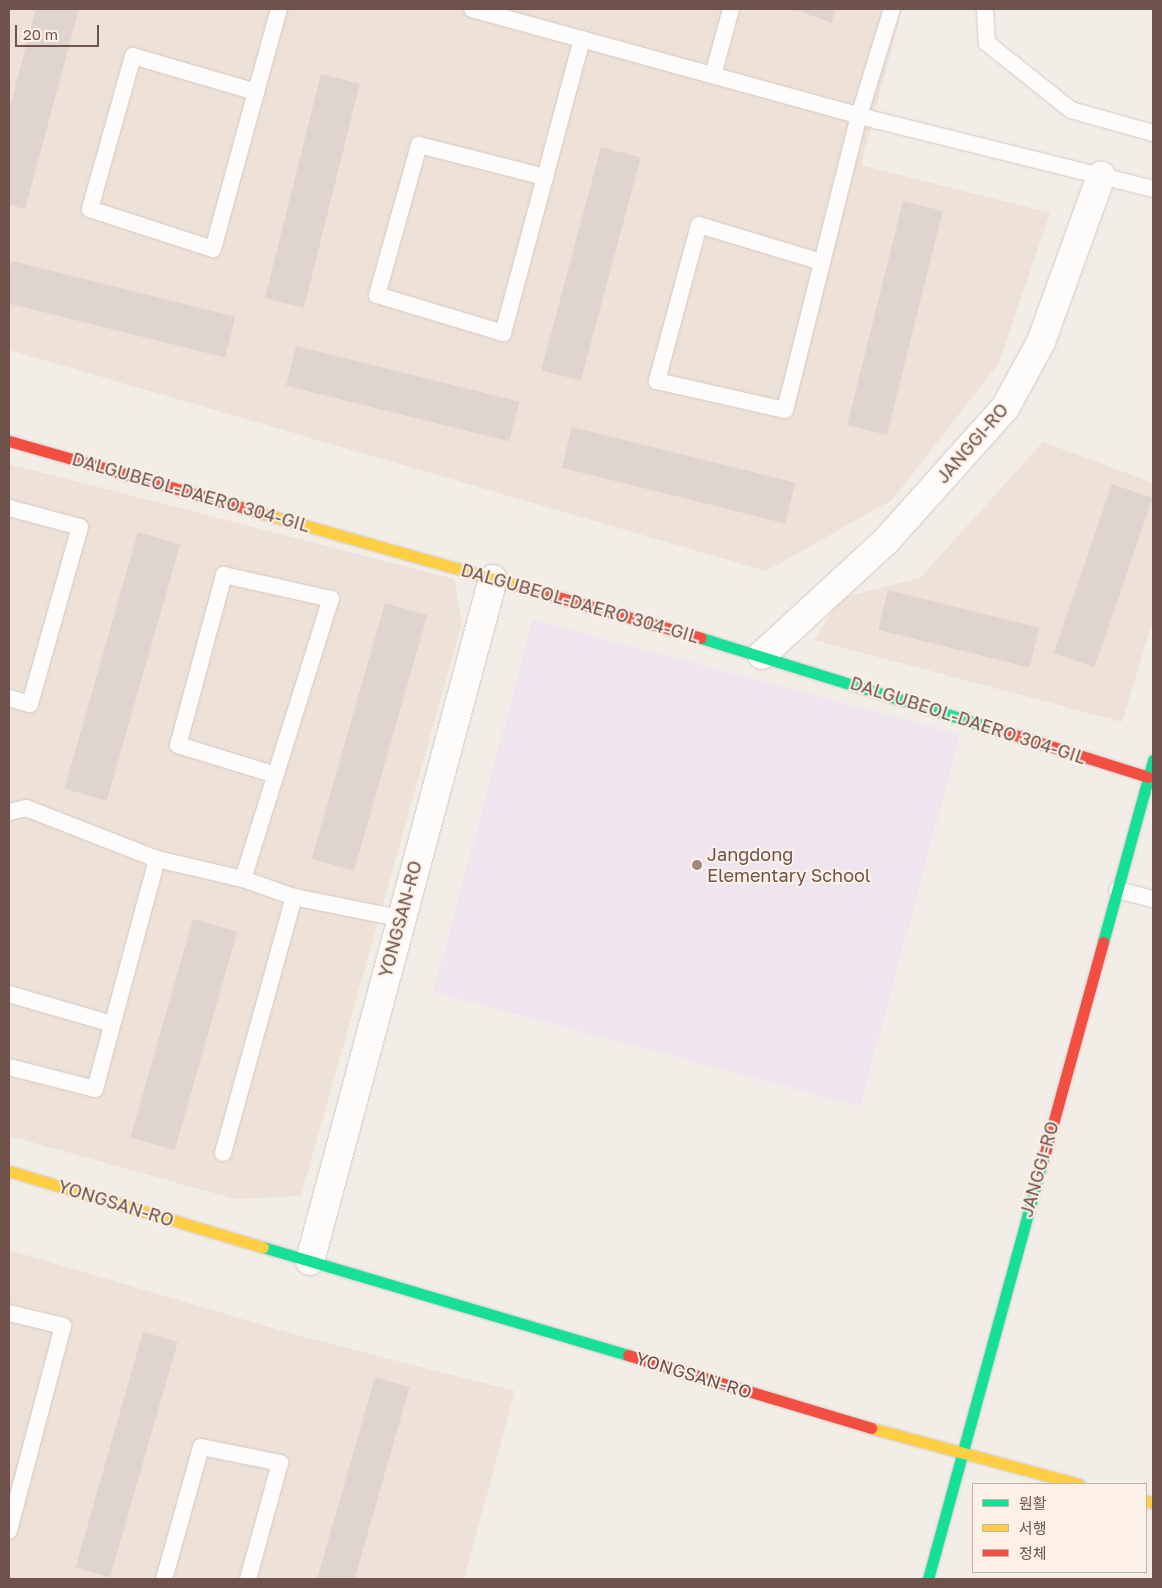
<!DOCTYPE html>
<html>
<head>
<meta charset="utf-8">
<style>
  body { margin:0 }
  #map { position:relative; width:1162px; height:1588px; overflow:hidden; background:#f3ede7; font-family:"Golos Text","Noto Sans KR",sans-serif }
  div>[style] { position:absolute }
  .residential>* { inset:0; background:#eee1d7 }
  .education>* { inset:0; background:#eee5ef; transform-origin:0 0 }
  .building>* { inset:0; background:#dfd4d0; transform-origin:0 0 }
  .roads { filter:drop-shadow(0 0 1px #d2cac6) drop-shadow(0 0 1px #d2cac6) }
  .lane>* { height:16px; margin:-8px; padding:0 8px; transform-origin:8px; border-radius:8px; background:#fdfcfb }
  .street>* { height:28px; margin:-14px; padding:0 14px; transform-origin:14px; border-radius:14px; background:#fdfcfb }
  .fast>* { height:11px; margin:-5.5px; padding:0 5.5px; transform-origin:5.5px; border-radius:5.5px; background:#16e098 }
  .slow>* { height:11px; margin:-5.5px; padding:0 5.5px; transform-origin:5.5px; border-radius:5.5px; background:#ffcf43 }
  .jam>* { height:11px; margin:-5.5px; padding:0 5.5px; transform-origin:5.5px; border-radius:5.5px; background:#f24e42 }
  .dots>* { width:14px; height:14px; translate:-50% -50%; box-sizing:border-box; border:2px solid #fdf1e7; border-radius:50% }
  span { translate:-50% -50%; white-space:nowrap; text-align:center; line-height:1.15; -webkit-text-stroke:4px #fdf1e7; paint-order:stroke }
  .street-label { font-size:18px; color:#6e524b }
  .poi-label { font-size:18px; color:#6e524b }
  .left { translate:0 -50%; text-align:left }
  .frame { position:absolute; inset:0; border:10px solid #6e524b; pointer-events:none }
  .legend { position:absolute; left:972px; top:1483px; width:175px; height:90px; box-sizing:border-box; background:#fdf1e7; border:1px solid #c4b1a9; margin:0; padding:6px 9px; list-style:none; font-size:15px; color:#6e524b }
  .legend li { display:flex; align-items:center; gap:10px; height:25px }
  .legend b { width:25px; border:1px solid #c4b1a9 }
  .scale { position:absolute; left:15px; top:25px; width:84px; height:22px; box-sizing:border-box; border:2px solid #6e524b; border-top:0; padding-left:6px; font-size:15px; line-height:18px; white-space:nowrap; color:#6e524b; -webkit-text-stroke:4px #fdf1e7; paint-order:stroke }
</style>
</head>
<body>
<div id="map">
  <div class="residential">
    <i style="clip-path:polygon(9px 9px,902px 9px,861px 165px,1050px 213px,999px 363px,892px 500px,766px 571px,9px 350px)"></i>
    <i style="clip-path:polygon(1043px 442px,1153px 483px,1153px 620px,1122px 722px,814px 640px,840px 598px,920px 578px)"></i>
    <i style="clip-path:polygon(9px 464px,454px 579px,462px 623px,301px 1196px,235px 1199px,9px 1136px)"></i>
    <i style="clip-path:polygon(9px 1250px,300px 1336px,515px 1391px,464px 1579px,9px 1579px)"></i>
  </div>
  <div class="education">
    <i style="left:533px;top:620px;width:442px;height:385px;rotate:15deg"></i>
  </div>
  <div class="building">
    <i style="clip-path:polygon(36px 9px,79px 9px,25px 209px,9px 205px,9px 110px)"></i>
    <i style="clip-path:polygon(793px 9px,835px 9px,832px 23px)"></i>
    <i style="left:321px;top:74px;width:40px;height:231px;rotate:14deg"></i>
    <i style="left:601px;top:147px;width:41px;height:231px;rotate:15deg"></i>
    <i style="left:903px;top:201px;width:41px;height:231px;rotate:14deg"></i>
    <i style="left:12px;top:261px;width:230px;height:42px;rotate:14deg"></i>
    <i style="left:296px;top:346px;width:230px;height:41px;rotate:14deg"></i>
    <i style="left:572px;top:427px;width:230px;height:42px;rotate:14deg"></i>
    <i style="left:1112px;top:484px;width:43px;height:179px;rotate:19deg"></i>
    <i style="left:138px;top:532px;width:44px;height:267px;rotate:16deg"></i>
    <i style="left:888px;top:590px;width:156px;height:41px;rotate:14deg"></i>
    <i style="left:385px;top:603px;width:44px;height:266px;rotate:16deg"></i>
    <i style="left:193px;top:919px;width:46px;height:227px;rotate:16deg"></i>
    <i style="left:143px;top:1332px;width:36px;height:245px;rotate:16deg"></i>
    <i style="left:375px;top:1377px;width:36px;height:210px;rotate:16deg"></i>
  </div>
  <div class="roads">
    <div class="lane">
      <i style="left:472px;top:9px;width:422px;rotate:15.4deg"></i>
      <i style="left:879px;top:121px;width:282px;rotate:13.9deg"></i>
      <i style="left:985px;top:9px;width:34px;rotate:87deg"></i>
      <i style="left:987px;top:43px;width:107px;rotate:38.6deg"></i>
      <i style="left:1071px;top:110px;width:85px;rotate:15.7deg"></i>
      <i style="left:713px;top:75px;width:68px;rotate:-74.7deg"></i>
      <i style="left:256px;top:92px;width:128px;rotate:-163.7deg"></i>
      <i style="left:133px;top:56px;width:159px;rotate:105.7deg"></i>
      <i style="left:90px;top:209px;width:129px;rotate:18deg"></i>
      <i style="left:213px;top:249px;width:163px;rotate:-74.7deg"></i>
      <i style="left:256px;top:92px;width:86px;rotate:-74.5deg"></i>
      <i style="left:545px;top:177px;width:130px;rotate:-165.7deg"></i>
      <i style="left:419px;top:145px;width:156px;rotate:105.6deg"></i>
      <i style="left:377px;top:295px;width:132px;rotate:16.8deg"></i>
      <i style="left:503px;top:333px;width:162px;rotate:-74.9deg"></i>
      <i style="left:545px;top:177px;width:143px;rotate:-75deg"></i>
      <i style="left:822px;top:262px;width:128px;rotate:-163.3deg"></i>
      <i style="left:699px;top:225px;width:162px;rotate:105.1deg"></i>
      <i style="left:657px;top:381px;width:131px;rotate:12.8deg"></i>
      <i style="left:785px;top:410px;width:303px;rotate:-75.9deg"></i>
      <i style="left:859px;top:116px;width:112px;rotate:-72.9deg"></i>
      <i style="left:9px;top:508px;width:73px;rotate:15deg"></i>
      <i style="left:80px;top:527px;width:184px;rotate:105.8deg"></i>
      <i style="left:30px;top:704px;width:22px;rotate:-164deg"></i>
      <i style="left:9px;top:812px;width:17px;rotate:-13deg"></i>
      <i style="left:26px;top:808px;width:141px;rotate:21.3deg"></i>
      <i style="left:157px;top:859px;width:88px;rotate:13.1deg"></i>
      <i style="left:243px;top:879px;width:54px;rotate:19.4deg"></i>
      <i style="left:294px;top:897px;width:107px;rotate:11.3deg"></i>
      <i style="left:243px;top:879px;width:294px;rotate:-72.6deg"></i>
      <i style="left:331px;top:599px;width:110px;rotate:-167.4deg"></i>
      <i style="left:224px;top:575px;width:176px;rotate:105.1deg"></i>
      <i style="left:178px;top:745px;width:102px;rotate:17deg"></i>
      <i style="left:1117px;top:890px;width:37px;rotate:14deg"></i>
      <i style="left:9px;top:994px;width:107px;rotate:16.2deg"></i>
      <i style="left:9px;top:1067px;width:89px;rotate:14.3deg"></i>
      <i style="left:95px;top:1089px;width:238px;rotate:-74.9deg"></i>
      <i style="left:223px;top:1153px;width:266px;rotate:-74.5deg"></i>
      <i style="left:9px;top:1313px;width:56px;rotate:13.5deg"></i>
      <i style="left:63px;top:1326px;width:212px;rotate:104.8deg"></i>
      <i style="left:164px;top:1579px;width:137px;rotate:-74.3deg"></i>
      <i style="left:201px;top:1447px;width:81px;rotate:11.4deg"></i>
      <i style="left:280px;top:1463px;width:120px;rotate:105.4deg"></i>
    </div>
    <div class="street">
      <i style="left:762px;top:655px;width:168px;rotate:-42.6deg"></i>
      <i style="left:886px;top:541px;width:178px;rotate:-48.2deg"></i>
      <i style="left:1005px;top:408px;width:75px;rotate:-61.4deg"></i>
      <i style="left:1041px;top:342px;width:177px;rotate:-70.1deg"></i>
      <i style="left:310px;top:1261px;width:706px;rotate:-74.98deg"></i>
    </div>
    <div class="fast">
      <i style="left:701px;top:638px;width:312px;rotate:17.2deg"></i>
      <i style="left:1103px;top:942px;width:189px;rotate:-74.6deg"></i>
      <i style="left:263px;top:1247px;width:381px;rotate:16.5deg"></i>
      <i style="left:928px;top:1579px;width:434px;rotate:-74.7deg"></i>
    </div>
    <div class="slow">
      <i style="left:261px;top:513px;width:268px;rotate:15.8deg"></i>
      <i style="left:9px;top:1171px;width:265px;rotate:16.7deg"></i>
      <i style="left:871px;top:1428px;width:215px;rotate:15.1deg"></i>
      <i style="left:1146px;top:1501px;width:7px;rotate:16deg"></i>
    </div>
    <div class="jam">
      <i style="left:9px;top:441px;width:262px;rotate:15.9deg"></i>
      <i style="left:519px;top:586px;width:189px;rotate:15.9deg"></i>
      <i style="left:999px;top:730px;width:156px;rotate:17.5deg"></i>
      <i style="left:1043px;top:1160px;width:226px;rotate:-74.6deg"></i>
      <i style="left:628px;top:1355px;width:254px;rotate:16.7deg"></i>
    </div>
  </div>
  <div class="dots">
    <i style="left:697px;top:865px;background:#9d8882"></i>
  </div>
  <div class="street-label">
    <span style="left:972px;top:443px;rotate:-49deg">JANGGI-RO</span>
    <span style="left:191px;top:492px;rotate:16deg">DALGUBEOL-DAERO 304-GIL</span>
    <span style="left:580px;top:603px;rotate:16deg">DALGUBEOL-DAERO 304-GIL</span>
    <span style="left:968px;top:720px;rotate:18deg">DALGUBEOL-DAERO 304-GIL</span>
    <span style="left:400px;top:919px;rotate:-75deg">YONGSAN-RO</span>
    <span style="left:1039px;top:1169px;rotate:-74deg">JANGGI-RO</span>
    <span style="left:116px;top:1203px;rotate:17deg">YONGSAN-RO</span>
    <span style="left:694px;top:1375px;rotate:17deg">YONGSAN-RO</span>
  </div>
  <div class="poi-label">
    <span class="left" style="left:707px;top:865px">Jangdong<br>Elementary School</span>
  </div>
  <div class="frame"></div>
  <ul class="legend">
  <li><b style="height:6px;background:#16e098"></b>원활</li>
  <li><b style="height:6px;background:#ffcf43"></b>서행</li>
  <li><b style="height:6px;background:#f24e42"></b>정체</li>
  </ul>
  <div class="scale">20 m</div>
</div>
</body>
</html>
